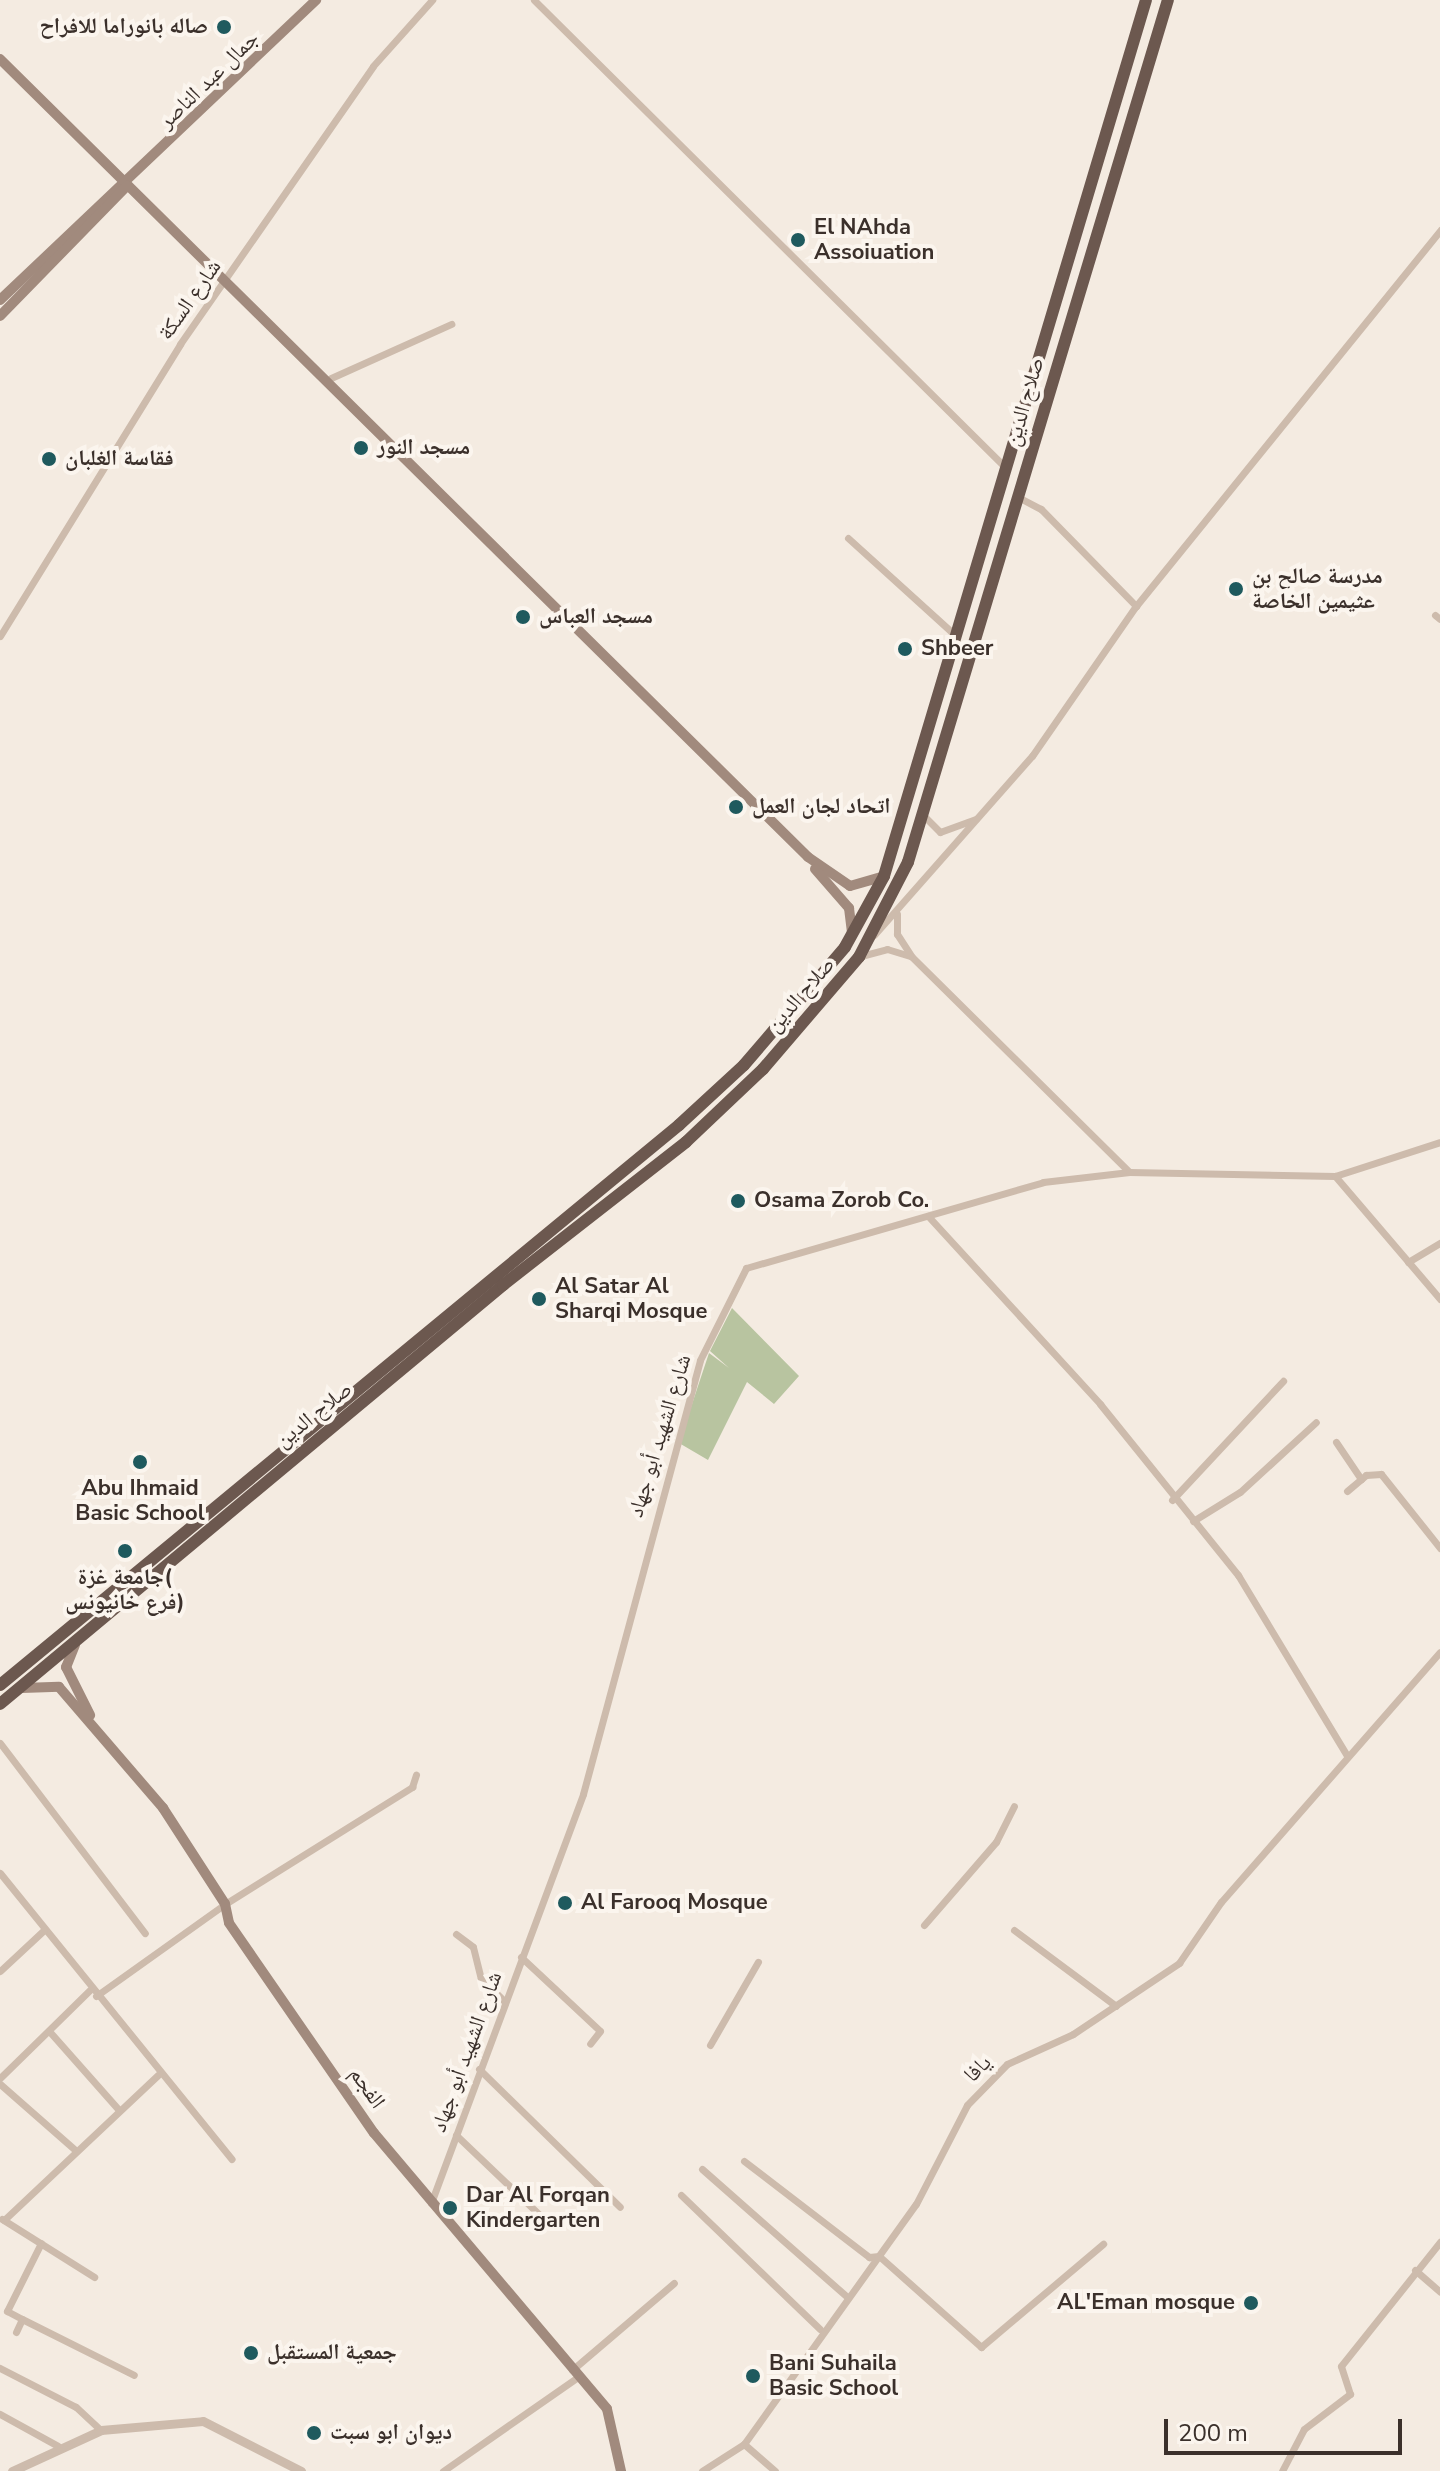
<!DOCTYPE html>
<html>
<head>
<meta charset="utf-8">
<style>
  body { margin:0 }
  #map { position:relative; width:1440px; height:2471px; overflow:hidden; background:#f4ebe1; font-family:"Nunito Sans","Noto Naskh Arabic",sans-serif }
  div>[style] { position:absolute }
  .green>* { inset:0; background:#b8c4a0 }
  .minor>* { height:7px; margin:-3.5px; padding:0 3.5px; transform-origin:3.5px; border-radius:3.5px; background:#cdbbac }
  .tertiary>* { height:9px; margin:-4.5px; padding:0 4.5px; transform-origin:4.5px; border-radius:4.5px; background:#cdbbac }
  .secondary>* { height:10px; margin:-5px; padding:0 5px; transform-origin:5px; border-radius:5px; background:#a18a7d }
  .trunk>* { height:12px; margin:-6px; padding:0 6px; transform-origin:6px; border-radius:6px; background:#6c584f }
  .dots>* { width:22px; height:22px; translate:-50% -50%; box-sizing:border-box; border:4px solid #fbf5ee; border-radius:50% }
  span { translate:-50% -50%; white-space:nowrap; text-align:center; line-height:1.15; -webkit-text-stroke:8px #fbf5ee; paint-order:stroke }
  .poi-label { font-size:22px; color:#3b302b; font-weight:700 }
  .right { translate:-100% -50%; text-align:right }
  .left { translate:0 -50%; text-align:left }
  .street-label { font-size:22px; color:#3b302b }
  .scale { position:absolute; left:1164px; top:2419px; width:238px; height:36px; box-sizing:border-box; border:4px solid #3b302b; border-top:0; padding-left:10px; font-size:24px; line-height:28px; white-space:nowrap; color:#3b302b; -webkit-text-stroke:6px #fbf5ee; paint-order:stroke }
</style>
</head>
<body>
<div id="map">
  <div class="green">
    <i style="clip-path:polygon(732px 1308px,799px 1376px,774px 1404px,747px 1382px,708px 1460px,679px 1443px,709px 1353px,729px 1368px,710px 1351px)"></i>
  </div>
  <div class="minor">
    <i style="left:534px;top:0;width:665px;rotate:44.76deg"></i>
    <i style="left:331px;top:378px;width:132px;rotate:-24.2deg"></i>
    <i style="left:1018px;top:497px;width:26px;rotate:28deg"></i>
    <i style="left:1041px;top:509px;width:136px;rotate:45.6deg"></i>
    <i style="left:848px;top:538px;width:146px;rotate:42.2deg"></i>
    <i style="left:1435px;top:615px;width:6px;rotate:39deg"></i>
    <i style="left:0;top:636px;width:343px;rotate:-58.3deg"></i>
    <i style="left:180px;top:344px;width:338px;rotate:-55.2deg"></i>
    <i style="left:373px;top:66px;width:89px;rotate:-48.2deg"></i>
    <i style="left:923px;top:815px;width:24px;rotate:45deg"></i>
    <i style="left:940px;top:832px;width:38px;rotate:-20deg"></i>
    <i style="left:897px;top:914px;width:20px;rotate:90deg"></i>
    <i style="left:897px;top:934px;width:27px;rotate:57deg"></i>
    <i style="left:912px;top:957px;width:305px;rotate:44.7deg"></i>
    <i style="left:874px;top:935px;width:239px;rotate:-48.6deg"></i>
    <i style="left:1032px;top:756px;width:183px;rotate:-55.3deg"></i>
    <i style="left:1136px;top:606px;width:484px;rotate:-51deg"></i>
    <i style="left:861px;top:956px;width:27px;rotate:-15deg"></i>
    <i style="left:887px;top:949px;width:24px;rotate:17deg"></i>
    <i style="left:1335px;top:1176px;width:162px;rotate:49.5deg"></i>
    <i style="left:928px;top:1216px;width:255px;rotate:47.5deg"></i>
    <i style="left:1100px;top:1404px;width:220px;rotate:51.1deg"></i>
    <i style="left:1238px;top:1575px;width:211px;rotate:58.9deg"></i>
    <i style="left:1408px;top:1262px;width:37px;rotate:-31deg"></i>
    <i style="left:1336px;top:1442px;width:45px;rotate:56deg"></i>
    <i style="left:1347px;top:1491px;width:25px;rotate:-40deg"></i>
    <i style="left:1366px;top:1475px;width:15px;rotate:-4deg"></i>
    <i style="left:1381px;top:1474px;width:95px;rotate:51.4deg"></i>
    <i style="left:1172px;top:1500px;width:163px;rotate:-47deg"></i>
    <i style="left:1193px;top:1521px;width:55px;rotate:-31.7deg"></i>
    <i style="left:1240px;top:1492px;width:103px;rotate:-42.6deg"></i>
    <i style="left:0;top:1743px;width:239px;rotate:52.7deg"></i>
    <i style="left:0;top:1873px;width:368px;rotate:51deg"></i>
    <i style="left:924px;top:1925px;width:110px;rotate:-49.1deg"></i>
    <i style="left:996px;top:1842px;width:40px;rotate:-63.4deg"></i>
    <i style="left:1014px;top:1930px;width:127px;rotate:36.7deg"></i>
    <i style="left:456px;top:1934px;width:21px;rotate:37deg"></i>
    <i style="left:473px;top:1947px;width:32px;rotate:76deg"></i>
    <i style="left:481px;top:1978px;width:33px;rotate:45deg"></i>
    <i style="left:521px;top:1957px;width:108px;rotate:43.1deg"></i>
    <i style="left:600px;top:2031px;width:16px;rotate:128deg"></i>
    <i style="left:0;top:1971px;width:60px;rotate:-43deg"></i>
    <i style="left:96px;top:1996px;width:158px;rotate:-35.5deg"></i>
    <i style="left:225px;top:1904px;width:221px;rotate:-32deg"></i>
    <i style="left:412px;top:1787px;width:13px;rotate:-72deg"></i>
    <i style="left:49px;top:2031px;width:106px;rotate:48.5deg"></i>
    <i style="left:710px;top:2045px;width:96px;rotate:-60deg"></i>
    <i style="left:479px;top:2069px;width:197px;rotate:44.4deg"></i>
    <i style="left:0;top:2078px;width:126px;rotate:-44.4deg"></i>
    <i style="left:0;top:2084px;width:98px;rotate:41.3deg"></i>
    <i style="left:456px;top:2135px;width:124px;rotate:43.7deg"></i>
    <i style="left:744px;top:2161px;width:158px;rotate:37.5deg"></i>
    <i style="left:869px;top:2257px;width:10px;rotate:-6deg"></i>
    <i style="left:879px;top:2256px;width:137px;rotate:41.7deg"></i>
    <i style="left:981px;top:2347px;width:160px;rotate:-40.2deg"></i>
    <i style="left:702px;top:2169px;width:192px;rotate:41.4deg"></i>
    <i style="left:681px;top:2195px;width:193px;rotate:44deg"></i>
    <i style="left:431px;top:2203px;width:436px;rotate:-69.6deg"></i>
    <i style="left:583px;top:1794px;width:449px;rotate:-74.9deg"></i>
    <i style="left:700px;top:1360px;width:103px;rotate:-63.4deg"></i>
    <i style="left:746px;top:1268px;width:309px;rotate:-16.1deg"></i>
    <i style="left:1043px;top:1182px;width:87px;rotate:-6.6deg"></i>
    <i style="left:1129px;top:1172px;width:206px;rotate:1.1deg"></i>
    <i style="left:1335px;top:1176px;width:110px;rotate:-17.9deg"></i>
    <i style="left:2px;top:2219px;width:109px;rotate:32.2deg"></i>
    <i style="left:4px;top:2220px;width:212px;rotate:-43.3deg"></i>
    <i style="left:1415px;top:2270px;width:33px;rotate:41deg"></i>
    <i style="left:22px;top:2319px;width:17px;rotate:-152deg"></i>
    <i style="left:7px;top:2311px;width:76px;rotate:-63.4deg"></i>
    <i style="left:16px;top:2332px;width:14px;rotate:-65deg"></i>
    <i style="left:22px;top:2319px;width:125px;rotate:26.6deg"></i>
    <i style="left:0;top:2368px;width:85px;rotate:27.2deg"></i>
    <i style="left:76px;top:2407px;width:34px;rotate:43deg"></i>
    <i style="left:572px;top:2370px;width:134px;rotate:-40.5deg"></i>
    <i style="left:0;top:2414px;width:66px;rotate:28.9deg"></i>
    <i style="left:744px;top:2444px;width:41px;rotate:41.1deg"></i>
    <i style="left:443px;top:2471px;width:166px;rotate:-34.9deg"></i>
    <i style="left:702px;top:2471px;width:50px;rotate:-32.7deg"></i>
    <i style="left:744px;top:2444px;width:295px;rotate:-54.4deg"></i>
    <i style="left:916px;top:2204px;width:111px;rotate:-62.7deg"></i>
    <i style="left:967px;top:2105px;width:57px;rotate:-45.7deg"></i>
    <i style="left:1007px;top:2064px;width:72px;rotate:-24.4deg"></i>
    <i style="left:1073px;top:2034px;width:128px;rotate:-33.8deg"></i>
    <i style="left:1179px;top:1963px;width:74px;rotate:-55.5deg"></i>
    <i style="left:1221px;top:1902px;width:332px;rotate:-48.8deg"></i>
    <i style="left:1282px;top:2471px;width:47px;rotate:-62.4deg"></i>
    <i style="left:1304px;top:2429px;width:58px;rotate:-37.3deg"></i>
    <i style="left:1350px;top:2394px;width:29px;rotate:-108deg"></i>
    <i style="left:1341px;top:2366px;width:159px;rotate:-51.4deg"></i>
  </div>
  <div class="tertiary">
    <i style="left:12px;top:2471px;width:98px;rotate:-24.7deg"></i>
    <i style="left:101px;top:2430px;width:102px;rotate:-5deg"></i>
    <i style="left:203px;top:2421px;width:110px;rotate:27deg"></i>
  </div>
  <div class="secondary">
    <i style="left:0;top:59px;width:1136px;rotate:44.64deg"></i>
    <i style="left:808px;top:857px;width:51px;rotate:34.6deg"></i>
    <i style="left:850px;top:886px;width:35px;rotate:-16deg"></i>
    <i style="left:0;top:300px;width:436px;rotate:-43.5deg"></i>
    <i style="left:0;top:316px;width:182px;rotate:-45.7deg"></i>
    <i style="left:815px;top:869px;width:52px;rotate:48.9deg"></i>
    <i style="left:849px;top:908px;width:24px;rotate:83deg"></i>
    <i style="left:75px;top:1645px;width:24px;rotate:112deg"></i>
    <i style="left:66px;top:1667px;width:54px;rotate:63.4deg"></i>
    <i style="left:22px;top:1688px;width:37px;rotate:-2deg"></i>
    <i style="left:59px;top:1687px;width:160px;rotate:49.3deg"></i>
    <i style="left:163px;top:1808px;width:114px;rotate:57.1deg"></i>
    <i style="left:225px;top:1904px;width:19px;rotate:78deg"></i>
    <i style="left:229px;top:1923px;width:255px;rotate:55.4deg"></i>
    <i style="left:374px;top:2133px;width:361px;rotate:49.8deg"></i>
    <i style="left:607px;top:2409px;width:64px;rotate:77.3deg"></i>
  </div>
  <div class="trunk">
    <i style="left:0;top:1685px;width:880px;rotate:-39.51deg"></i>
    <i style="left:679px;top:1125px;width:88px;rotate:-42.7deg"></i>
    <i style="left:744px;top:1065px;width:155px;rotate:-49.4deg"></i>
    <i style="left:845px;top:947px;width:81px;rotate:-61.2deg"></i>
    <i style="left:884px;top:876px;width:914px;rotate:-73.35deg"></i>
    <i style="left:0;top:1704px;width:655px;rotate:-39.79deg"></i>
    <i style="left:503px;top:1285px;width:232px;rotate:-38deg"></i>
    <i style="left:686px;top:1142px;width:106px;rotate:-43.5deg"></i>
    <i style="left:763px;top:1069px;width:148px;rotate:-49.4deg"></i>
    <i style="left:859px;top:957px;width:107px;rotate:-62.7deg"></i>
    <i style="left:908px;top:862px;width:900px;rotate:-73.22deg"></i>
  </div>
  <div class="dots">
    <i style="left:224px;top:27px;background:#1f5a5e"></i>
    <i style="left:798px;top:240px;background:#1f5a5e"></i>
    <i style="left:361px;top:448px;background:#1f5a5e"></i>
    <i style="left:49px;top:459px;background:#1f5a5e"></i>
    <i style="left:1236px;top:589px;background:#1f5a5e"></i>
    <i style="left:523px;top:617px;background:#1f5a5e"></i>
    <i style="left:905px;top:649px;background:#1f5a5e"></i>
    <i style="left:736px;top:807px;background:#1f5a5e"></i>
    <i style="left:738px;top:1201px;background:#1f5a5e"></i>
    <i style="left:539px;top:1299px;background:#1f5a5e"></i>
    <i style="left:140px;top:1462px;background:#1f5a5e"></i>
    <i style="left:125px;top:1551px;background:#1f5a5e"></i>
    <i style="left:565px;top:1903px;background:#1f5a5e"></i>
    <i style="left:450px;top:2208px;background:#1f5a5e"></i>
    <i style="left:1251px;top:2303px;background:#1f5a5e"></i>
    <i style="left:251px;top:2353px;background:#1f5a5e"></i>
    <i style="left:753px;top:2376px;background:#1f5a5e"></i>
    <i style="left:314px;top:2433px;background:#1f5a5e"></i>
  </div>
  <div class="poi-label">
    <span class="right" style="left:208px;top:27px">صاله بانوراما للافراح</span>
    <span class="left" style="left:814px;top:240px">El NAhda<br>Assoiuation</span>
    <span class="left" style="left:377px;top:448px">مسجد النور</span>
    <span class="left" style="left:65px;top:459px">فقاسة الغلبان</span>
    <span class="left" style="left:1252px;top:589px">مدرسة صالح بن<br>عثيمين الخاصة</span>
    <span class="left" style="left:539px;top:617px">مسجد العباس</span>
    <span class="left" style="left:921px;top:649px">Shbeer</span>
    <span class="left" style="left:752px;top:807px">اتحاد لجان العمل</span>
    <span class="left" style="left:754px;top:1201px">Osama Zorob Co.</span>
    <span class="left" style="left:555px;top:1299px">Al Satar Al<br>Sharqi Mosque</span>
    <span style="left:140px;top:1501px">Abu Ihmaid<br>Basic School</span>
    <span style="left:125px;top:1590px">جامعة غزة(<br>فرع خانيونس)</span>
    <span class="left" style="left:581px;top:1903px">Al Farooq Mosque</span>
    <span class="left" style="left:466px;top:2208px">Dar Al Forqan<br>Kindergarten</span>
    <span class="right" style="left:1235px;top:2303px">AL'Eman mosque</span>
    <span class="left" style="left:267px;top:2353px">جمعية المستقبل</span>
    <span class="left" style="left:769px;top:2376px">Bani Suhaila<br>Basic School</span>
    <span class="left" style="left:330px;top:2433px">ديوان ابو سبت</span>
  </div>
  <div class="street-label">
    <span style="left:209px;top:80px;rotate:-44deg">جمال عبد الناصر</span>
    <span style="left:190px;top:300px;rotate:-55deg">شارع السكة</span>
    <span style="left:1025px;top:402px;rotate:-74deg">صلاح الدين</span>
    <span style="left:801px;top:995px;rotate:-49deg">صلاح الدين</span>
    <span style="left:314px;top:1415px;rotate:-39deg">صلاح الدين</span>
    <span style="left:660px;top:1436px;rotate:-73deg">شارع الشهيد أبو جهاد</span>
    <span style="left:467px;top:2052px;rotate:-70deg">شارع الشهيد أبو جهاد</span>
    <span style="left:978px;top:2069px;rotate:-45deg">يافا</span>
    <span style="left:367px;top:2088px;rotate:55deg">الفجم</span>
  </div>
  <div class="scale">200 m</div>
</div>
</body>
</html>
